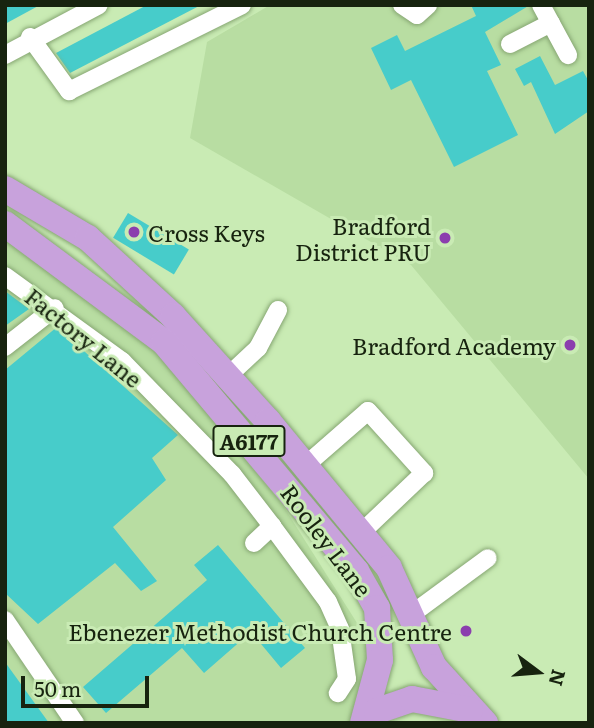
<!DOCTYPE html>
<html>
<head>
<meta charset="utf-8">
<style>
  body { margin:0 }
  #map { position:relative; width:594px; height:728px; overflow:hidden; background:#c9ebb4; font-family:Literata,serif }
  div>[style] { position:absolute }
  .built>* { inset:0; background:#b8dda2 }
  .building>* { inset:0; background:#47ccca; transform-origin:0 0 }
  .roads { filter:drop-shadow(0 0 2px #86a672) drop-shadow(0 0 2px #86a672) }
  .minor>* { height:18px; margin:-9px; padding:0 9px; transform-origin:9px; border-radius:9px; background:#fff }
  .highway>* { height:26px; margin:-13px; padding:0 13px; transform-origin:13px; border-radius:13px; background:#c8a2dc }
  .dots>* { width:19px; height:19px; translate:-50% -50%; box-sizing:border-box; border:4px solid #c9ebb4; border-radius:50% }
  span { translate:-50% -50%; white-space:nowrap; text-align:center; line-height:1.15; -webkit-text-stroke:6px #c9ebb4; paint-order:stroke }
  .shield-label span { padding:2px 5px; background:#c9ebb4; border:2px solid; border-radius:5px; -webkit-text-stroke-width:0 }
  .shield-label { font-size:21px; color:#17230f; font-weight:700 }
  .poi-label { font-size:23px; color:#17230f }
  .right { translate:-100% -50%; text-align:right }
  .left { translate:0 -50%; text-align:left }
  .street-label { font-size:23px; color:#17230f }
  .frame { position:absolute; inset:0; border:7px solid #17230f; pointer-events:none }
  .north { position:absolute; left:503px; top:637px; width:70px; height:70px; -webkit-text-stroke:5px #c9ebb4; paint-order:stroke; rotate:106deg; font-size:19px; font-weight:700; line-height:28px; text-align:center; color:#17230f }
  .north::after { content:''; display:block; margin:auto; width:24px; height:32px; background:#17230f; clip-path:polygon(50% 0,100% 100%,50% 72%,0 100%) }
  .scale { position:absolute; left:21px; top:676px; width:128px; height:32px; box-sizing:border-box; border:4px solid #17230f; border-top:0; padding-left:9px; font-size:21px; line-height:24px; white-space:nowrap; color:#17230f; -webkit-text-stroke:5px #c9ebb4; paint-order:stroke }
</style>
</head>
<body>
<div id="map">
  <div class="built">
    <i style="clip-path:polygon(270px 5px,589px 5px,589px 479px,411px 265px,190px 138px,207px 42px)"></i>
    <i style="clip-path:polygon(5px 233px,140px 331px,282px 504px,364px 634px,377px 711px,365px 723px,5px 723px)"></i>
  </div>
  <div class="building">
    <i style="clip-path:polygon(5px 5px,40px 5px,5px 24px)"></i>
    <i style="clip-path:polygon(147px 5px,201px 5px,70px 73px,56px 53px)"></i>
    <i style="clip-path:polygon(471px 5px,530px 5px,485px 32px,501px 65px,487px 71px,518px 135px,454px 167px,411px 80px,391px 90px,371px 48px,397px 35px,405px 51px,476px 16px)"></i>
    <i style="clip-path:polygon(540px 56px,555px 85px,583px 71px,589px 82px,589px 111px,555px 134px,531px 82px,524px 86px,515px 69px)"></i>
    <i style="left:128px;top:213px;width:71px;height:29px;rotate:31deg"></i>
    <i style="clip-path:polygon(5px 291px,29px 309px,5px 326px)"></i>
    <i style="clip-path:polygon(57px 327px,178px 435px,152px 458px,166px 480px,113px 527px,157px 581px,141px 591px,115px 563px,38px 624px,5px 593px,5px 370px)"></i>
    <i style="clip-path:polygon(218px 545px,305px 648px,281px 668px,251px 632px,204px 673px,182px 648px,106px 713px,83px 687px,207px 580px,194px 565px)"></i>
    <i style="clip-path:polygon(5px 662px,49px 723px,5px 723px)"></i>
  </div>
  <div class="roads">
    <div class="minor">
      <i style="left:402px;top:5px;width:18px;rotate:34deg"></i>
      <i style="left:417px;top:15px;width:15px;rotate:-42deg"></i>
      <i style="left:541px;top:5px;width:57px;rotate:61.6deg"></i>
      <i style="left:30px;top:37px;width:67px;rotate:54.2deg"></i>
      <i style="left:69px;top:91px;width:193px;rotate:-26.4deg"></i>
      <i style="left:510px;top:44px;width:46px;rotate:-27.1deg"></i>
      <i style="left:5px;top:55px;width:106px;rotate:-28deg"></i>
      <i style="left:5px;top:276px;width:145px;rotate:36deg"></i>
      <i style="left:122px;top:361px;width:158px;rotate:45.8deg"></i>
      <i style="left:232px;top:474px;width:66px;rotate:52.4deg"></i>
      <i style="left:5px;top:347px;width:63px;rotate:-38deg"></i>
      <i style="left:228px;top:376px;width:41px;rotate:-43deg"></i>
      <i style="left:258px;top:348px;width:43px;rotate:-62.2deg"></i>
      <i style="left:306px;top:465px;width:82px;rotate:-41.1deg"></i>
      <i style="left:368px;top:411px;width:84px;rotate:47.9deg"></i>
      <i style="left:424px;top:473px;width:86px;rotate:136.4deg"></i>
      <i style="left:254px;top:543px;width:25px;rotate:-43deg"></i>
      <i style="left:272px;top:526px;width:94px;rotate:53.6deg"></i>
      <i style="left:328px;top:602px;width:30px;rotate:66deg"></i>
      <i style="left:340px;top:629px;width:50px;rotate:82deg"></i>
      <i style="left:347px;top:679px;width:17px;rotate:123deg"></i>
      <i style="left:412px;top:614px;width:94px;rotate:-36.4deg"></i>
      <i style="left:5px;top:620px;width:125px;rotate:55.8deg"></i>
    </div>
    <div class="highway">
      <i style="left:5px;top:189px;width:96px;rotate:30.6deg"></i>
      <i style="left:88px;top:238px;width:115px;rotate:42.5deg"></i>
      <i style="left:173px;top:316px;width:142px;rotate:47.9deg"></i>
      <i style="left:268px;top:421px;width:190px;rotate:50.5deg"></i>
      <i style="left:389px;top:568px;width:109px;rotate:65.6deg"></i>
      <i style="left:434px;top:667px;width:76px;rotate:47.7deg"></i>
      <i style="left:5px;top:224px;width:198px;rotate:36.6deg"></i>
      <i style="left:164px;top:342px;width:299px;rotate:50deg"></i>
      <i style="left:356px;top:571px;width:43px;rotate:60.4deg"></i>
      <i style="left:377px;top:608px;width:52px;rotate:86.7deg"></i>
      <i style="left:380px;top:660px;width:65px;rotate:105.1deg"></i>
      <i style="left:365px;top:723px;width:17px;rotate:-45deg"></i>
      <i style="left:377px;top:711px;width:37px;rotate:-19deg"></i>
      <i style="left:412px;top:699px;width:59px;rotate:10.7deg"></i>
    </div>
  </div>
  <div class="dots">
    <i style="left:134px;top:232px;background:#8b3eae"></i>
    <i style="left:445px;top:238px;background:#8b3eae"></i>
    <i style="left:570px;top:345px;background:#8b3eae"></i>
    <i style="left:466px;top:631px;background:#8b3eae"></i>
  </div>
  <div class="shield-label">
    <span style="left:249px;top:441px">A6177</span>
  </div>
  <div class="poi-label">
    <span class="right" style="left:431px;top:238px">Bradford<br>District PRU</span>
    <span class="left" style="left:148px;top:232px">Cross Keys</span>
    <span class="right" style="left:556px;top:345px">Bradford Academy</span>
    <span class="right" style="left:452px;top:631px">Ebenezer Methodist Church Centre</span>
  </div>
  <div class="street-label">
    <span style="left:84px;top:337px;rotate:39deg">Factory Lane</span>
    <span style="left:327px;top:540px;rotate:53deg">Rooley Lane</span>
  </div>
  <div class="frame"></div>
  <div class="north">N</div>
  <div class="scale">50 m</div>
</div>
</body>
</html>
